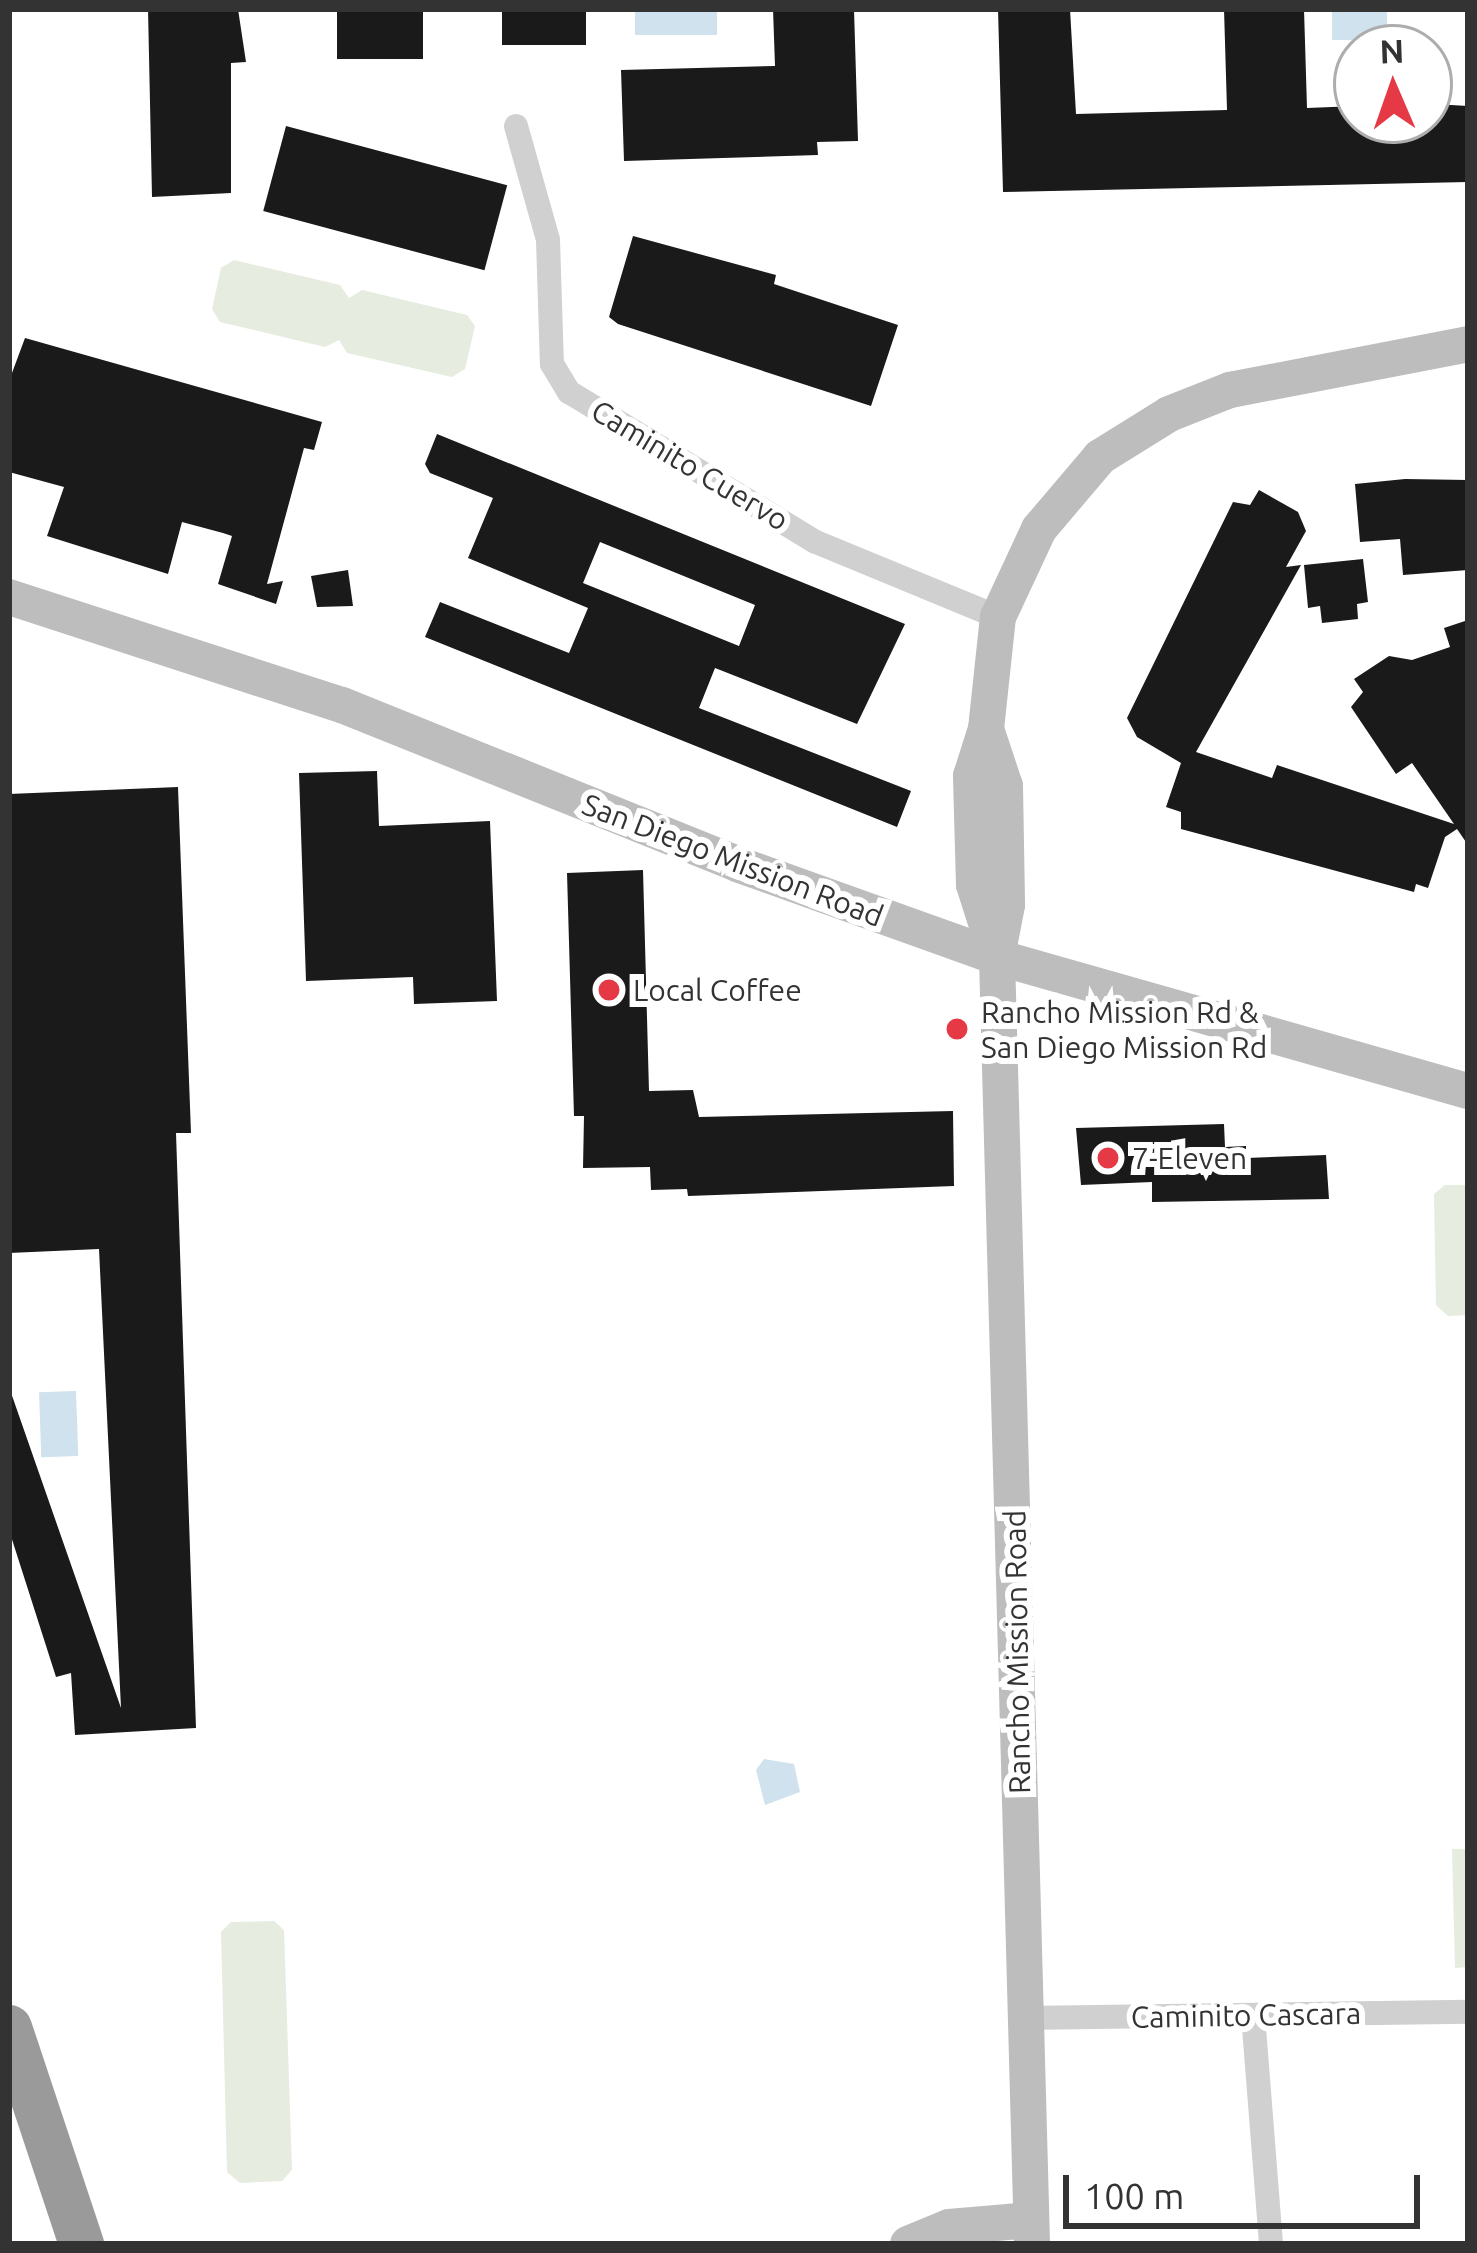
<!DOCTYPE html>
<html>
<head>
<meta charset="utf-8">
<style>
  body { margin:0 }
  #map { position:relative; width:1477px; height:2253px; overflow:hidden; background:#fff; font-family:Ubuntu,sans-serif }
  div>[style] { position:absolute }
  .green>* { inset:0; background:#e6ecdf }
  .water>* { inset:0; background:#cfe2ee; transform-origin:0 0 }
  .building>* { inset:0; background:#1a1a1a; transform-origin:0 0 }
  .street>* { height:24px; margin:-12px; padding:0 12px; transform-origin:12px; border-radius:12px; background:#d0d0d0 }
  .secondary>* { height:36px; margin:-18px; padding:0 18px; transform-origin:18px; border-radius:18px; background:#bdbdbd }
  .highway>* { height:45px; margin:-22.5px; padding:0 22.5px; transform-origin:22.5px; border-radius:22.5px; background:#9a9a9a }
  .dots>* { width:33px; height:33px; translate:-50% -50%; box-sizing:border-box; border:6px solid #fff; border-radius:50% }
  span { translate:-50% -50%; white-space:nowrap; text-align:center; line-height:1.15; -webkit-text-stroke:12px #fff; paint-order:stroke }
  .street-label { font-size:30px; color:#333 }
  .poi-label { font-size:30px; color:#333 }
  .left { translate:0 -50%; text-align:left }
  .frame { position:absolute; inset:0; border:12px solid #333; pointer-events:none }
  .north { position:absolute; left:1333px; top:24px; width:120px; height:120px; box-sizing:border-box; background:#fff; border:3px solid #adadad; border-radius:50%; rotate:358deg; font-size:33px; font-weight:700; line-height:48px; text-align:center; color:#333 }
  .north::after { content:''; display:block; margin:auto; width:42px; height:54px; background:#e63946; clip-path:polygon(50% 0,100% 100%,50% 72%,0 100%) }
  .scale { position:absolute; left:1063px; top:2175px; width:357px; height:54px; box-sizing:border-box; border:6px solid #333; border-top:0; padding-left:15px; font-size:36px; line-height:42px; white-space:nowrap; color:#333; -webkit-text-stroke:9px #fff; paint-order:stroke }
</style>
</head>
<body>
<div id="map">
  <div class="green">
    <i style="clip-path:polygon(234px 260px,340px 285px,349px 298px,362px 290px,467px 315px,475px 326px,465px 369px,452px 377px,347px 353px,339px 340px,325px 347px,220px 322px,212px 309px,221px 268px)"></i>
    <i style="clip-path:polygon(1445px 1185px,1468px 1185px,1468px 1315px,1448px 1316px,1436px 1305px,1434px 1194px)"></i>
    <i style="clip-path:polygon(1452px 1849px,1468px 1849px,1468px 1967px,1455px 1968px)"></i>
    <i style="clip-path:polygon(274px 1921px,284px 1930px,292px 2170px,282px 2181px,240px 2183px,227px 2172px,221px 1932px,231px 1922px)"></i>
  </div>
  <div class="water">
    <i style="left:635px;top:9px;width:82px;height:26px"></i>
    <i style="left:1332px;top:9px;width:55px;height:31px"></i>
    <i style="left:76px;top:1391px;width:65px;height:37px;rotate:88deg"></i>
    <i style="clip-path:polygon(764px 1759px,794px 1764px,800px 1792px,765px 1805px,756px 1770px)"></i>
  </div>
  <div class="building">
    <i style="clip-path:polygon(148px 9px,238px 9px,246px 62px,231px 63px,231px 193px,152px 197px)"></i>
    <i style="left:337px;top:9px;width:86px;height:50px"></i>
    <i style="left:502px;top:9px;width:84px;height:36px"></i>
    <i style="clip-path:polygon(773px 9px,854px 9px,858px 141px,817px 142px,818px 155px,624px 161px,621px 70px,775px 66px)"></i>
    <i style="clip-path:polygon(998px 9px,1070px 9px,1076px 114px,1227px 110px,1224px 9px,1304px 9px,1307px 108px,1357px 106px,1357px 120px,1429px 120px,1433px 104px,1468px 106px,1468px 182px,1003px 192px)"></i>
    <i style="left:286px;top:126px;width:229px;height:88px;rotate:15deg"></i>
    <i style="clip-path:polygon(633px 236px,776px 275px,774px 284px,898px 325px,871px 406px,618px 324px,609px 317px)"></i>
    <i style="clip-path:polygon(25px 338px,322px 422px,314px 450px,304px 448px,267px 584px,283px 581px,276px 604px,218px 584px,232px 536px,223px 533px,182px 522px,168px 574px,47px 536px,64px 487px,9px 472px,9px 381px)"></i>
    <i style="clip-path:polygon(evenodd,437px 434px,905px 624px,857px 724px,715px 668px,699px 708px,911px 791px,897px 827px,425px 637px,440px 602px,569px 653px,588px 608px,468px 558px,493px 498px,430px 473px,425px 464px,437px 434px,600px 542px,755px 605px,739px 646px,583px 583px,600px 542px)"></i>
    <i style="clip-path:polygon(1405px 479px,1468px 480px,1468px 570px,1403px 575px,1400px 539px,1360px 542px,1355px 484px)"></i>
    <i style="clip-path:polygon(1259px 490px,1298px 512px,1306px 531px,1286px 567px,1301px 565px,1196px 752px,1272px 778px,1277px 765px,1454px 824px,1412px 763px,1396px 774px,1351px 707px,1363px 692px,1354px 679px,1389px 656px,1412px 660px,1450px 647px,1444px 628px,1468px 620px,1468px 845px,1457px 829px,1445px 837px,1428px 888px,1416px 884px,1414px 892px,1181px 829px,1181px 812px,1166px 807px,1181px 763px,1137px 737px,1127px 718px,1233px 502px,1250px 505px)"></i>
    <i style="clip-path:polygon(1363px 559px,1368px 602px,1357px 604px,1358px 619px,1322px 623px,1320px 606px,1308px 608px,1304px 565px)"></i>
    <i style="clip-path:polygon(348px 570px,353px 606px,317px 607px,311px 576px)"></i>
    <i style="clip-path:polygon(377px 771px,379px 826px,490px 821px,497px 1001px,414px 1004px,413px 977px,306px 981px,299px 773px)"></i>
    <i style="clip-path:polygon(178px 787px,191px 1133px,176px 1133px,196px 1728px,75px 1735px,71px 1673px,56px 1677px,9px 1530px,9px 1387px,121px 1708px,99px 1249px,9px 1253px,9px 794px)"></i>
    <i style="clip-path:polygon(643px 870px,649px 1091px,693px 1090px,699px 1117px,953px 1111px,954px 1186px,688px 1196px,687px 1189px,651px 1190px,650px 1167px,583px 1168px,584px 1116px,574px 1116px,567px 873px)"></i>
    <i style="clip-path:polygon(1224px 1124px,1225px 1147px,1246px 1146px,1246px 1158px,1326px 1155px,1329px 1199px,1152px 1202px,1152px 1182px,1081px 1185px,1076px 1128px)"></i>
  </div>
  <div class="street">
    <i style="left:516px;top:126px;width:118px;rotate:74.3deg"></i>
    <i style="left:548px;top:240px;width:124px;rotate:88.2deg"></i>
    <i style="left:552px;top:364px;width:33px;rotate:59deg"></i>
    <i style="left:569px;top:392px;width:289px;rotate:31.3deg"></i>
    <i style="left:816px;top:542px;width:197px;rotate:22.4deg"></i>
    <i style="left:1253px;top:2015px;width:230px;rotate:85.5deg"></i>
    <i style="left:1024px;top:2018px;width:444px;rotate:-0.8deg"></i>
  </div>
  <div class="secondary">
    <i style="left:9px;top:597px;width:350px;rotate:18deg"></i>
    <i style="left:342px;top:705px;width:426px;rotate:21.9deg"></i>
    <i style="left:737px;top:864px;width:276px;rotate:19.7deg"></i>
    <i style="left:997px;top:957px;width:490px;rotate:15.9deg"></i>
    <i style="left:986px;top:729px;width:60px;rotate:71.6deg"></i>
    <i style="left:1005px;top:786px;width:119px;rotate:89deg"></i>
    <i style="left:1007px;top:905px;width:53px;rotate:100.9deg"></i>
    <i style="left:997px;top:957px;width:76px;rotate:-107.7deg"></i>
    <i style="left:974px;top:885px;width:109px;rotate:-91.6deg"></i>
    <i style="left:971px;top:776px;width:49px;rotate:-72.3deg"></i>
    <i style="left:986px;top:729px;width:113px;rotate:-83.9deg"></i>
    <i style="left:998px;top:617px;width:97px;rotate:-65deg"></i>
    <i style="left:1039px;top:529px;width:94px;rotate:-49.7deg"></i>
    <i style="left:1100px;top:457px;width:81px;rotate:-31.9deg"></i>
    <i style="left:1169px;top:414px;width:66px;rotate:-21.5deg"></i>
    <i style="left:1230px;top:390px;width:242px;rotate:-10.9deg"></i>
    <i style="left:997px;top:957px;width:1287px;rotate:88.44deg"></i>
    <i style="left:908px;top:2244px;width:44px;rotate:-22.5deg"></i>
    <i style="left:949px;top:2227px;width:82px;rotate:-4.9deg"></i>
  </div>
  <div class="highway">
    <i style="left:9px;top:2027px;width:229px;rotate:71.6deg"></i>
  </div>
  <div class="dots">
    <i style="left:609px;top:990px;background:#e63946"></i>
    <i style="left:957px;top:1029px;background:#e63946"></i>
    <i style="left:1108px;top:1158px;background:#e63946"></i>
  </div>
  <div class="street-label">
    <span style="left:690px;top:465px;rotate:31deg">Caminito Cuervo</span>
    <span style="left:733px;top:860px;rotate:21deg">San Diego Mission Road</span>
    <span style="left:1017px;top:1652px;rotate:-91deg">Rancho Mission Road</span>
    <span style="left:1246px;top:2015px;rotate:-1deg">Caminito Cascara</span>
  </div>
  <div class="poi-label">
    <span class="left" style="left:633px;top:990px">Local Coffee</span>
    <span class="left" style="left:981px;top:1029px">Rancho Mission Rd &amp;<br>San Diego Mission Rd</span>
    <span class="left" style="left:1132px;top:1158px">7-Eleven</span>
  </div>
  <div class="frame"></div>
  <div class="north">N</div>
  <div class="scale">100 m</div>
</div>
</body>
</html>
